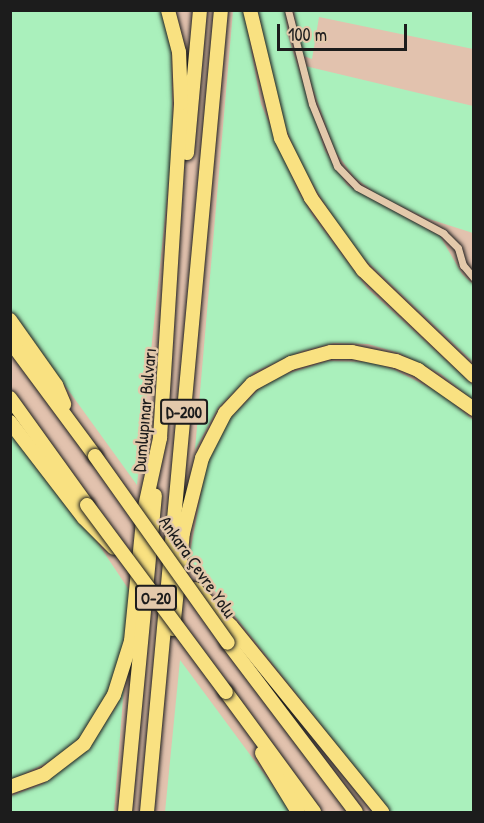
<!DOCTYPE html>
<html>
<head>
<meta charset="utf-8">
<style>
  body { margin:0 }
  #map { position:relative; width:484px; height:823px; overflow:hidden; background:#e2c2ae; font-family:"Patrick Hand",sans-serif }
  div>[style] { position:absolute }
  .green>* { inset:0; background:#aaf0bc }
  .roads { filter:drop-shadow(0 0 2px #1c1c1c) drop-shadow(0 0 2px #1c1c1c) }
  .street>* { height:7px; margin:-3.5px; padding:0 3.5px; transform-origin:3.5px; border-radius:3.5px; background:#e3c9ab }
  .highway>* { height:14px; margin:-7px; padding:0 7px; transform-origin:7px; border-radius:7px; background:#f9e181 }
  .bridges { filter:drop-shadow(0 0 2px #1c1c1c) drop-shadow(0 0 2px #1c1c1c) }
  .highway-bridge>* { height:14px; margin:-7px; padding:0 7px; transform-origin:7px; border-radius:7px; background:#f9e181 }
  span { translate:-50% -50%; white-space:nowrap; text-align:center; line-height:1.15; -webkit-text-stroke:5px #e3c9ab; paint-order:stroke }
  .shield-label span { padding:2px 4px; background:#e3c9ab; border:2px solid; border-radius:4px; -webkit-text-stroke-width:0 }
  .shield-label { font-size:16px; color:#1c1c1c; font-weight:700 }
  .street-label { font-size:18px; color:#1c1c1c }
  .frame { position:absolute; inset:0; border:12px solid #1c1c1c; pointer-events:none }
  .scale { position:absolute; left:277px; top:24px; width:130px; height:27px; box-sizing:border-box; border:3px solid #1c1c1c; border-top:0; padding-left:8px; font-size:18px; line-height:21px; white-space:nowrap; color:#1c1c1c; -webkit-text-stroke:4px #e3c9ab; paint-order:stroke }
</style>
</head>
<body>
<div id="map">
  <div class="green">
    <i style="clip-path:polygon(10px 11px,162px 11px,171px 37px,173px 141px,137px 485px,11px 311px)"></i>
    <i style="clip-path:polygon(233px 11px,244px 11px,261px 104px,298px 191px,313px 216px,367px 288px,473px 385px,473px 400px,441px 374px,399px 353px,368px 344px,334px 343px,302px 351px,254px 372px,218px 408px,195px 450px)"></i>
    <i style="clip-path:polygon(258px 11px,285px 11px,288px 36px,325px 151px,347px 185px,440px 236px,462px 274px,473px 284px,473px 362px,355px 250px,323px 201px,300px 163px,280px 113px)"></i>
    <i style="clip-path:polygon(294px 11px,473px 11px,473px 49px,319px 17px,312px 59px,301px 55px)"></i>
    <i style="clip-path:polygon(305px 66px,473px 106px,473px 233px,426px 218px,378px 195px,354px 177px,335px 151px)"></i>
    <i style="clip-path:polygon(328px 361px,371px 362px,395px 370px,442px 394px,473px 420px,473px 812px,390px 812px,189px 558px,209px 451px,224px 424px,260px 388px,283px 375px)"></i>
    <i style="clip-path:polygon(10px 430px,87px 527px,131px 593px,119px 673px,89px 728px,61px 756px,11px 780px)"></i>
    <i style="clip-path:polygon(180px 660px,271px 783px,292px 812px,165px 812px)"></i>
    <i style="clip-path:polygon(124px 686px,114px 812px,11px 812px,11px 796px,43px 784px,86px 750px,116px 707px)"></i>
  </div>
  <div class="roads">
    <div class="street">
      <i style="left:288px;top:10px;width:97px;rotate:75.7deg"></i>
      <i style="left:312px;top:104px;width:67px;rotate:68deg"></i>
      <i style="left:337px;top:166px;width:29px;rotate:46deg"></i>
      <i style="left:357px;top:187px;width:98px;rotate:28.1deg"></i>
      <i style="left:443px;top:233px;width:21px;rotate:45deg"></i>
      <i style="left:458px;top:248px;width:18px;rotate:74deg"></i>
      <i style="left:463px;top:265px;width:17px;rotate:50deg"></i>
    </div>
    <div class="highway">
      <i style="left:250px;top:10px;width:132px;rotate:76.4deg"></i>
      <i style="left:281px;top:138px;width:67px;rotate:63.4deg"></i>
      <i style="left:311px;top:198px;width:89px;rotate:54.2deg"></i>
      <i style="left:363px;top:270px;width:153px;rotate:43.7deg"></i>
      <i style="left:187px;top:153px;width:144px;rotate:-84.8deg"></i>
      <i style="left:10px;top:320px;width:80px;rotate:54.7deg"></i>
      <i style="left:56px;top:385px;width:21px;rotate:67deg"></i>
      <i style="left:10px;top:341px;width:143px;rotate:53.5deg"></i>
      <i style="left:10px;top:398px;width:132px;rotate:54.3deg"></i>
      <i style="left:10px;top:422px;width:121px;rotate:52.4deg"></i>
      <i style="left:84px;top:518px;width:42px;rotate:45deg"></i>
      <i style="left:195px;top:589px;width:52px;rotate:45.8deg"></i>
      <i style="left:231px;top:626px;width:240px;rotate:50.9deg"></i>
      <i style="left:173px;top:629px;width:97px;rotate:-84.1deg"></i>
      <i style="left:183px;top:533px;width:77px;rotate:-75.8deg"></i>
      <i style="left:202px;top:458px;width:51px;rotate:-62.9deg"></i>
      <i style="left:225px;top:413px;width:40px;rotate:-47deg"></i>
      <i style="left:252px;top:384px;width:44px;rotate:-28.3deg"></i>
      <i style="left:291px;top:363px;width:41px;rotate:-15.4deg"></i>
      <i style="left:331px;top:352px;width:21px"></i>
      <i style="left:352px;top:352px;width:45px;rotate:11.6deg"></i>
      <i style="left:396px;top:361px;width:24px;rotate:22deg"></i>
      <i style="left:418px;top:370px;width:68px;rotate:34.9deg"></i>
      <i style="left:228px;top:643px;width:212px;rotate:52.9deg"></i>
      <i style="left:226px;top:692px;width:149px;rotate:53.7deg"></i>
      <i style="left:262px;top:753px;width:69px;rotate:58.6deg"></i>
      <i style="left:10px;top:787px;width:37px;rotate:-20deg"></i>
      <i style="left:45px;top:774px;width:49px;rotate:-37.6deg"></i>
      <i style="left:84px;top:744px;width:57px;rotate:-58.5deg"></i>
      <i style="left:114px;top:695px;width:57px;rotate:-72.5deg"></i>
      <i style="left:131px;top:641px;width:131px;rotate:-84.3deg"></i>
      <i style="left:144px;top:511px;width:75px;rotate:-77.6deg"></i>
      <i style="left:160px;top:438px;width:336px;rotate:-86.4deg"></i>
      <i style="left:181px;top:103px;width:51px;rotate:-92.2deg"></i>
      <i style="left:179px;top:52px;width:43px;rotate:-104.7deg"></i>
      <i style="left:125px;top:812px;width:318px;rotate:-84.6deg"></i>
      <i style="left:147px;top:812px;width:805px;rotate:-84.73deg"></i>
    </div>
  </div>
  <div class="bridges">
    <div class="highway-bridge">
      <i style="left:95px;top:456px;width:229px;rotate:54.6deg"></i>
      <i style="left:87px;top:505px;width:233px;rotate:53.4deg"></i>
    </div>
  </div>
  <div class="shield-label">
    <span style="left:184px;top:412px">D-200</span>
    <span style="left:156px;top:598px">O-20</span>
  </div>
  <div class="street-label">
    <span style="left:145px;top:410px;rotate:-85deg">Dumlupınar Bulvarı</span>
    <span style="left:197px;top:567px;rotate:55deg">Ankara Çevre Yolu</span>
  </div>
  <div class="frame"></div>
  <div class="scale">100 m</div>
</div>
</body>
</html>
